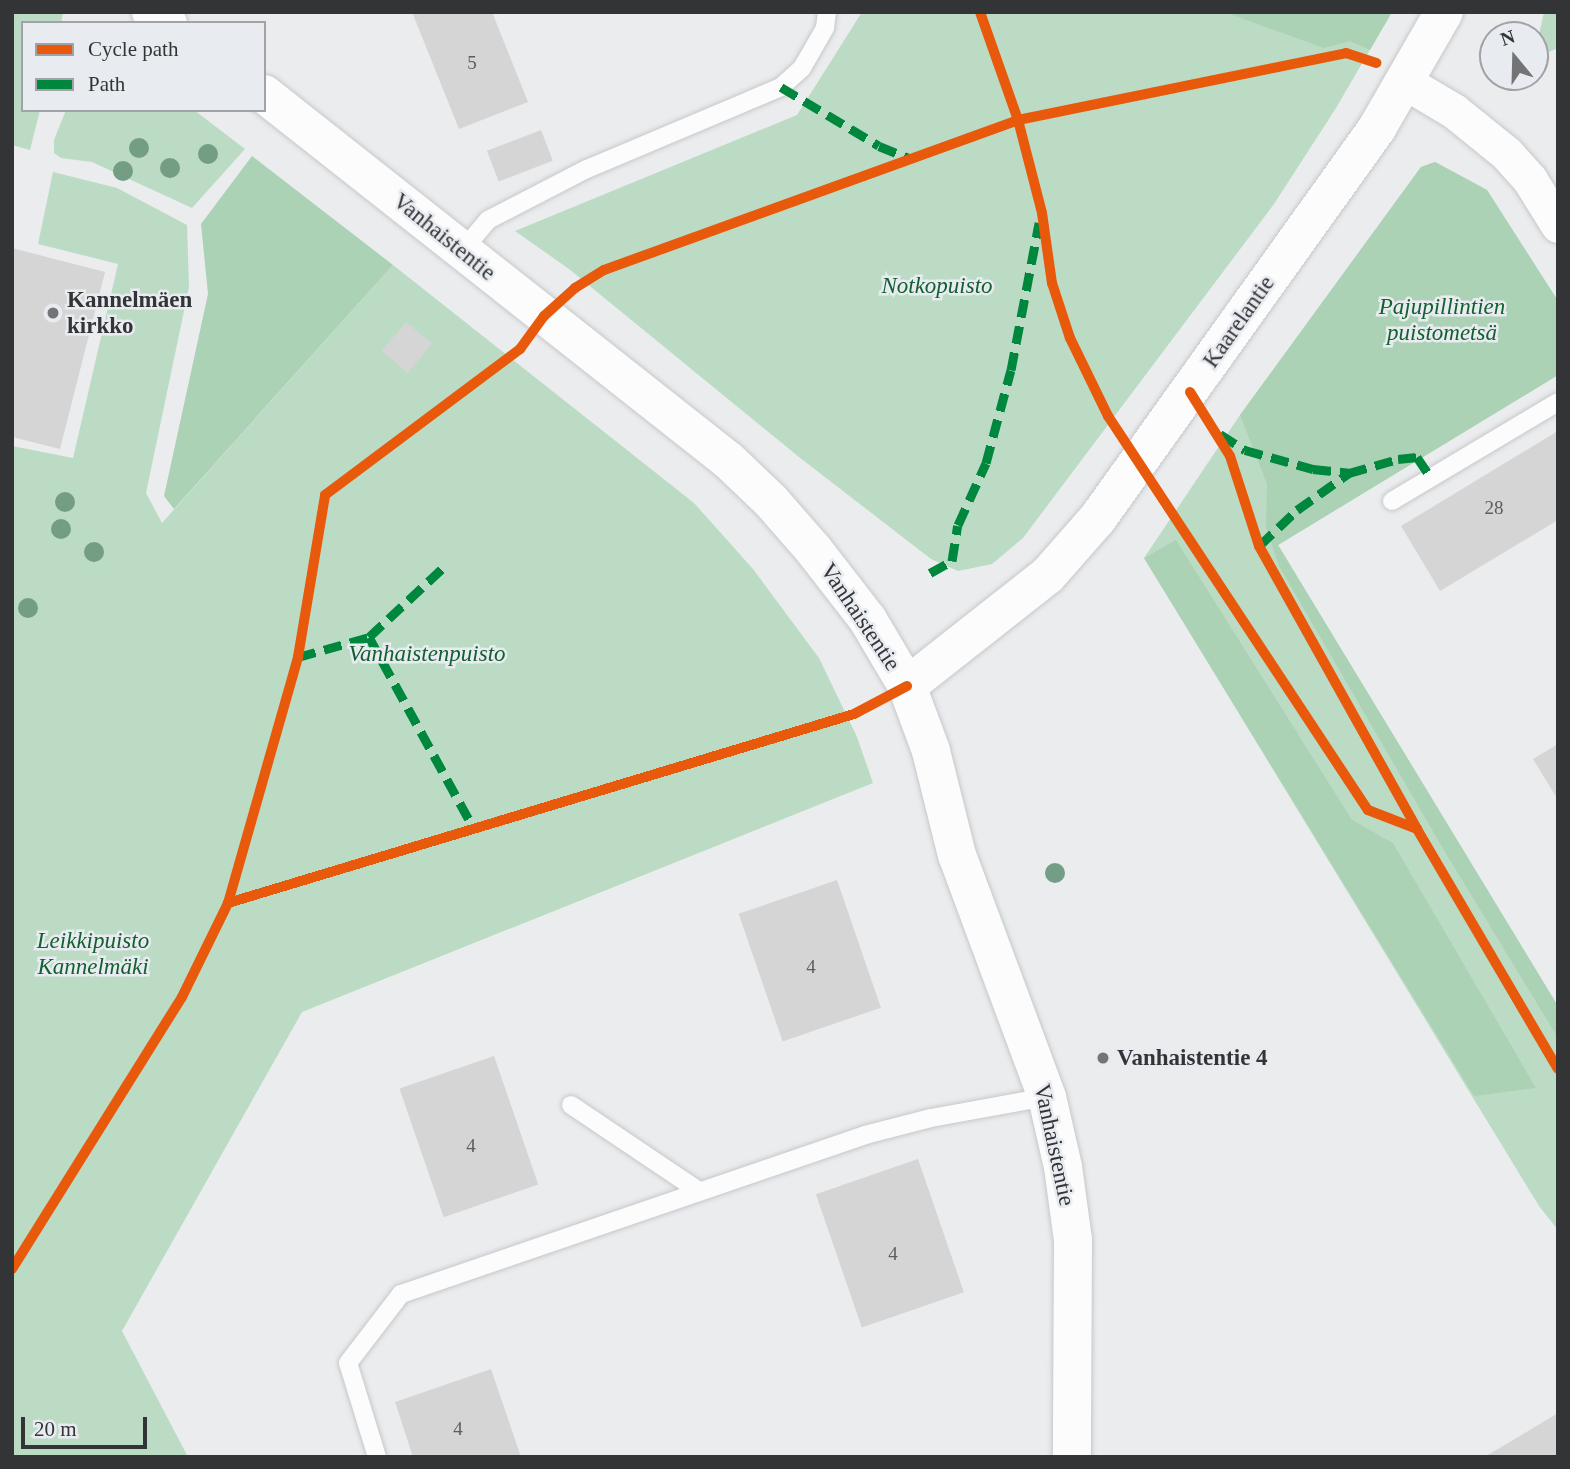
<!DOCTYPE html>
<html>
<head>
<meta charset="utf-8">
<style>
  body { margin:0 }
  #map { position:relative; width:1570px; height:1469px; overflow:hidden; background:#eaecee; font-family:Georgia,serif }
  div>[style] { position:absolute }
  .green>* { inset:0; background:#bcdbc5 }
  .forest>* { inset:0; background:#abd2b5 }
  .building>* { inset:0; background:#d5d5d6; transform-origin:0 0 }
  .roads { filter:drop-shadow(0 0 2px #c6c8ca) drop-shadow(0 0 2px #c6c8ca) }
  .lane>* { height:18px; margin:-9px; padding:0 9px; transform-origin:9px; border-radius:9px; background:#fcfcfc }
  .street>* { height:35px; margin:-17.5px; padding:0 17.5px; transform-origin:17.5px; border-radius:17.5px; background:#fcfcfc }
  .secondary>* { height:38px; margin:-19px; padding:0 19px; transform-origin:19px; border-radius:19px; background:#fcfcfc }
  .quiet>* { height:9px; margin-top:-4.5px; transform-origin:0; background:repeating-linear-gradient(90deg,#00873e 0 18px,transparent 0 27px) }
  .cycleway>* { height:10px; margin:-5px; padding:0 5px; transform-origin:5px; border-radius:5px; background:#e8590c }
  .trees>* { width:20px; height:20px; margin:-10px; border-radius:50%; background:#739e85 }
  .dots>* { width:19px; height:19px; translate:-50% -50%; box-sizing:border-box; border:4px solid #e8ebf0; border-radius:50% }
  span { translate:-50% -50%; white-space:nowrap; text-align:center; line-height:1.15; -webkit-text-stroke:5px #e8ebf0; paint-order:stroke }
  .number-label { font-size:19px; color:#5c5d5f }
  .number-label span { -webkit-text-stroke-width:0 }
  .street-label { font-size:23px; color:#333436 }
  .park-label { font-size:23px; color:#125f2f; font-style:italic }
  .poi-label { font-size:23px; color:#333436; font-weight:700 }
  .left { translate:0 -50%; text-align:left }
  .frame { position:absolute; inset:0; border:14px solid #333436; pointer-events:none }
  .legend { position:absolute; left:21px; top:21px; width:245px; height:91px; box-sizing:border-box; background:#e8ebf0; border:2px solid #a0a2a6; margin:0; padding:9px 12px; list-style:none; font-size:21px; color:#333436 }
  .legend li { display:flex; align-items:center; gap:14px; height:35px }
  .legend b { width:35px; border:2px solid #a0a2a6 }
  .north { position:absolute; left:1479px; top:21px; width:70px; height:70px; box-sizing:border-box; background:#e8ebf0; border:2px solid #a0a2a6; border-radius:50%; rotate:341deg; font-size:19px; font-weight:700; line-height:28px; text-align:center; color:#333436 }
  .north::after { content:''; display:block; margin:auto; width:24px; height:32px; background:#737476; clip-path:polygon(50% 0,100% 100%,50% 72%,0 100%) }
  .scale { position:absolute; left:21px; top:1417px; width:126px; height:32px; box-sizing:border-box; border:4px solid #333436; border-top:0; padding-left:9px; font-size:21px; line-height:24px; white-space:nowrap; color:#333436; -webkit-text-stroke:5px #e8ebf0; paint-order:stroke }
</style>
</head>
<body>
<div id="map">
  <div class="green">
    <i style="clip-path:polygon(12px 12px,63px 13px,61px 23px,23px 23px,23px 110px,40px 110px,30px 150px,12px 145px)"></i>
    <i style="clip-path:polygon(862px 12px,1392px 12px,1336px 108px,1274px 204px,1023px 538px,992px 564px,958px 571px,931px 559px,799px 457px,569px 269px,515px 231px,797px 115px)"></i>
    <i style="clip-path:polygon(1544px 12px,1558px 12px,1558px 48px,1549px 52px,1540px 50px,1538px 39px)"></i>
    <i style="clip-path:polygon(66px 110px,194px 110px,245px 149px,192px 208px,92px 162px,61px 158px,54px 153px,54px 140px)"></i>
    <i style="clip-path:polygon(1435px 162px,1487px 190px,1558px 301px,1558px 375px,1278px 545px,1558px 1007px,1558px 1230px,1539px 1206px,1144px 558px,1240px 415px,1421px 167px)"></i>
    <i style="clip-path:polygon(53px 172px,117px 188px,187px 225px,189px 287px,146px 493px,162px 523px,393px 265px,694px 503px,753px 569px,819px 658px,857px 737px,873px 783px,302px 1012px,122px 1331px,188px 1457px,12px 1457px,12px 446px,73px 458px,118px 264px,38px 244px)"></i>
  </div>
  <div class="forest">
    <i style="clip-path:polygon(1224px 12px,1392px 12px,1370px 50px,1350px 41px,1324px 48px)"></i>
    <i style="clip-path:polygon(252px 156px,393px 265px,174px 509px,164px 496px,208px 294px,201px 224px)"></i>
    <i style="clip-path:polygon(1435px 162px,1487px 190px,1558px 301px,1558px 375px,1278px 545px,1558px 1006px,1558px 1038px,1442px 847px,1279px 566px,1266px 527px,1267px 484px,1240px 415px,1421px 167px)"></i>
    <i style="clip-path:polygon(1176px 540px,1352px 820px,1393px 843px,1536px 1088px,1474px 1096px,1144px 558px)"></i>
  </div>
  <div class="building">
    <i style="clip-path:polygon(412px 12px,492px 12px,528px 102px,459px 129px)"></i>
    <i style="left:541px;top:130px;width:33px;height:58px;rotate:69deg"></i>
    <i style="clip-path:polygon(12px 248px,105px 272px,60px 449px,12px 437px)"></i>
    <i style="left:406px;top:322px;width:34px;height:38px;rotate:40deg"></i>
    <i style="clip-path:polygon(1558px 431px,1558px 520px,1440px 591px,1401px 526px)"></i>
    <i style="clip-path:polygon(1558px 744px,1558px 800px,1533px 759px)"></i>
    <i style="left:837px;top:880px;width:135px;height:104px;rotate:71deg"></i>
    <i style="left:494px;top:1056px;width:136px;height:100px;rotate:71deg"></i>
    <i style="left:918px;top:1159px;width:141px;height:108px;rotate:71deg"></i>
    <i style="clip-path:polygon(491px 1369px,521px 1457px,413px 1457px,395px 1402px)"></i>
    <i style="clip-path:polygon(1558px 1413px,1558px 1457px,1484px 1457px,1503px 1446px)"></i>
  </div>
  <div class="roads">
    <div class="lane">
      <i style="left:462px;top:251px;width:40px;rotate:-50deg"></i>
      <i style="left:488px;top:220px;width:111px;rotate:-27.3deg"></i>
      <i style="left:587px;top:169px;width:211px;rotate:-22.9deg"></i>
      <i style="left:781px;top:87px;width:28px;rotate:-42deg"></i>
      <i style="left:802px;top:68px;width:46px;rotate:-60.1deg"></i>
      <i style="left:825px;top:28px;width:16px;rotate:-83deg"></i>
      <i style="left:1392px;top:501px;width:193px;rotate:-30.8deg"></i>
      <i style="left:571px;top:1105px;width:154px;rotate:33.9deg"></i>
      <i style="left:377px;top:1457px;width:98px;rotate:-107.1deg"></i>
      <i style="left:348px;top:1363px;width:87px;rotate:-52.5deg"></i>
      <i style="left:401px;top:1294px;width:490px;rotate:-18.9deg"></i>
      <i style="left:865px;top:1135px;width:68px;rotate:-14.4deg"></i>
      <i style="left:931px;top:1118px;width:118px;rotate:-10.3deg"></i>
    </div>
    <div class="street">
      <i style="left:1405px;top:82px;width:57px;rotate:30.6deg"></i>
      <i style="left:1454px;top:111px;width:67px;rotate:38.9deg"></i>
      <i style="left:1506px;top:153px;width:36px;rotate:48deg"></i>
      <i style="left:1530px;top:180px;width:53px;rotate:58.1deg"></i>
    </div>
    <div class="secondary">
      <i style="left:151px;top:12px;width:20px;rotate:33deg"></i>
      <i style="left:264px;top:94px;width:591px;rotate:38.27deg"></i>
      <i style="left:728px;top:460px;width:59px;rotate:43.6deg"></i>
      <i style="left:771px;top:501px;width:64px;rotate:48.8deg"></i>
      <i style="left:813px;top:549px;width:90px;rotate:52.2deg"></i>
      <i style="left:868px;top:620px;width:77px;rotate:59.4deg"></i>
      <i style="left:907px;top:686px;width:69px;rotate:69.7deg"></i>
      <i style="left:931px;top:751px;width:107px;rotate:76deg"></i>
      <i style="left:957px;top:855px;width:258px;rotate:69.6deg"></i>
      <i style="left:1047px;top:1097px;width:72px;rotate:77.1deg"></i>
      <i style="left:1063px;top:1167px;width:74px;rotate:82.2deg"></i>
      <i style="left:1073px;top:1240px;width:217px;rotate:90.3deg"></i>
      <i style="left:907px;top:686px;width:179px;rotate:-38.2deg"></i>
      <i style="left:1048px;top:575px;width:76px;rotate:-48.7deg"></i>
      <i style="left:1098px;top:518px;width:480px;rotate:-54.4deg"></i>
      <i style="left:1377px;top:128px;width:134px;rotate:-60deg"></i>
    </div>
  </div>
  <div class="quiet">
    <i style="left:781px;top:87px;width:114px;rotate:31deg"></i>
    <i style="left:879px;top:146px;width:32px;rotate:22deg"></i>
    <i style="left:1220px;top:434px;width:30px;rotate:33deg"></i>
    <i style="left:1245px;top:450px;width:71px;rotate:15.6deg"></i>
    <i style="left:1313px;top:469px;width:36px;rotate:6deg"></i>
    <i style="left:1259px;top:546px;width:52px;rotate:-43.5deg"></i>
    <i style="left:1297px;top:510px;width:64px;rotate:-35.4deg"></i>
    <i style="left:1349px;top:473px;width:51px;rotate:-15.9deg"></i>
    <i style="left:1398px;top:459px;width:19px;rotate:-6deg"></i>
    <i style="left:1417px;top:457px;width:25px;rotate:56deg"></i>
    <i style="left:930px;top:573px;width:25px;rotate:-29deg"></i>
    <i style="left:952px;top:561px;width:36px;rotate:-81deg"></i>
    <i style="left:958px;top:525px;width:68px;rotate:-65.7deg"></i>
    <i style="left:986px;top:463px;width:96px;rotate:-75deg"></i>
    <i style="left:1011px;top:370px;width:150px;rotate:-79.2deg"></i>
    <i style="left:369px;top:637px;width:219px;rotate:61.3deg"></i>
    <i style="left:298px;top:657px;width:74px;rotate:-15.7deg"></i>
    <i style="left:369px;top:637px;width:107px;rotate:-43.1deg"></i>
  </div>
  <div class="cycleway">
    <i style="left:980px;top:12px;width:114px;rotate:70.6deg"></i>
    <i style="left:1018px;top:120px;width:96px;rotate:75.5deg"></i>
    <i style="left:1042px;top:213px;width:71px;rotate:81.9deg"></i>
    <i style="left:1052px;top:283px;width:58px;rotate:71.9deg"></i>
    <i style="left:1070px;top:338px;width:87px;rotate:64deg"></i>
    <i style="left:1108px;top:416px;width:472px;rotate:56.6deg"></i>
    <i style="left:1368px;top:810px;width:53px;rotate:21.2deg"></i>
    <i style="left:1190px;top:392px;width:75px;rotate:58deg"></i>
    <i style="left:1230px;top:456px;width:95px;rotate:72.1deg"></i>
    <i style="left:1259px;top:546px;width:324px;rotate:60.8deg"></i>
    <i style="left:1417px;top:829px;width:278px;rotate:59.6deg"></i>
    <i style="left:228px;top:903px;width:256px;rotate:-74.1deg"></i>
    <i style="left:298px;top:657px;width:164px;rotate:-80.5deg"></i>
    <i style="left:325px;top:495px;width:244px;rotate:-36.8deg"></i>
    <i style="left:520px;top:349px;width:41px;rotate:-54deg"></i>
    <i style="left:544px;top:316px;width:42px;rotate:-42.1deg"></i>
    <i style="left:575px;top:288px;width:34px;rotate:-32deg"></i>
    <i style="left:604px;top:270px;width:440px;rotate:-19.9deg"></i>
    <i style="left:1018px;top:120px;width:335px;rotate:-11.5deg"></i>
    <i style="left:1346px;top:53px;width:32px;rotate:18deg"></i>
    <i style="left:12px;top:1269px;width:321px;rotate:-58deg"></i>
    <i style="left:182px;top:997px;width:105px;rotate:-63.9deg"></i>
    <i style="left:228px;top:903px;width:654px;rotate:-16.8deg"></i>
    <i style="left:854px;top:714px;width:60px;rotate:-27.8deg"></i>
  </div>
  <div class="trees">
    <i style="left:139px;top:148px"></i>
    <i style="left:208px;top:154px"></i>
    <i style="left:170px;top:168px"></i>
    <i style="left:123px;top:171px"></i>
    <i style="left:65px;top:502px"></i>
    <i style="left:61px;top:529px"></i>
    <i style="left:94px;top:552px"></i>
    <i style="left:28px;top:608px"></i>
    <i style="left:1055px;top:873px"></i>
  </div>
  <div class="dots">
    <i style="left:53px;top:313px;background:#737476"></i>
    <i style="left:1103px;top:1058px;background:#737476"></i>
  </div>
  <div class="number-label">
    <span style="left:472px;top:63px">5</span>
    <span style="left:1494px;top:508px">28</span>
    <span style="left:811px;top:967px">4</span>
    <span style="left:471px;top:1146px">4</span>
    <span style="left:893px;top:1254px">4</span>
    <span style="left:458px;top:1429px">4</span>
  </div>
  <div class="street-label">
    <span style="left:444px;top:237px;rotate:39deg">Vanhaistentie</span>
    <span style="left:1239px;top:322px;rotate:-55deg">Kaarelantie</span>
    <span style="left:860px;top:617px;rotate:56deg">Vanhaistentie</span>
    <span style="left:1054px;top:1145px;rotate:78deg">Vanhaistentie</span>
  </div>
  <div class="park-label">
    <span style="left:937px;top:286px">Notkopuisto</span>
    <span style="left:1442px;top:320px">Pajupillintien<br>puistometsä</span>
    <span style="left:427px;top:654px">Vanhaistenpuisto</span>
    <span style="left:93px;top:954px">Leikkipuisto<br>Kannelmäki</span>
  </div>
  <div class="poi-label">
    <span class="left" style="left:67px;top:313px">Kannelmäen<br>kirkko</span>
    <span class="left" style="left:1117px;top:1058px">Vanhaistentie 4</span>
  </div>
  <div class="frame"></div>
  <ul class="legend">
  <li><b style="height:9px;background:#e8590c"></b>Cycle path</li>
  <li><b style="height:9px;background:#00873e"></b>Path</li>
  </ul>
  <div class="north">N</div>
  <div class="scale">20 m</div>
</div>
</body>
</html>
